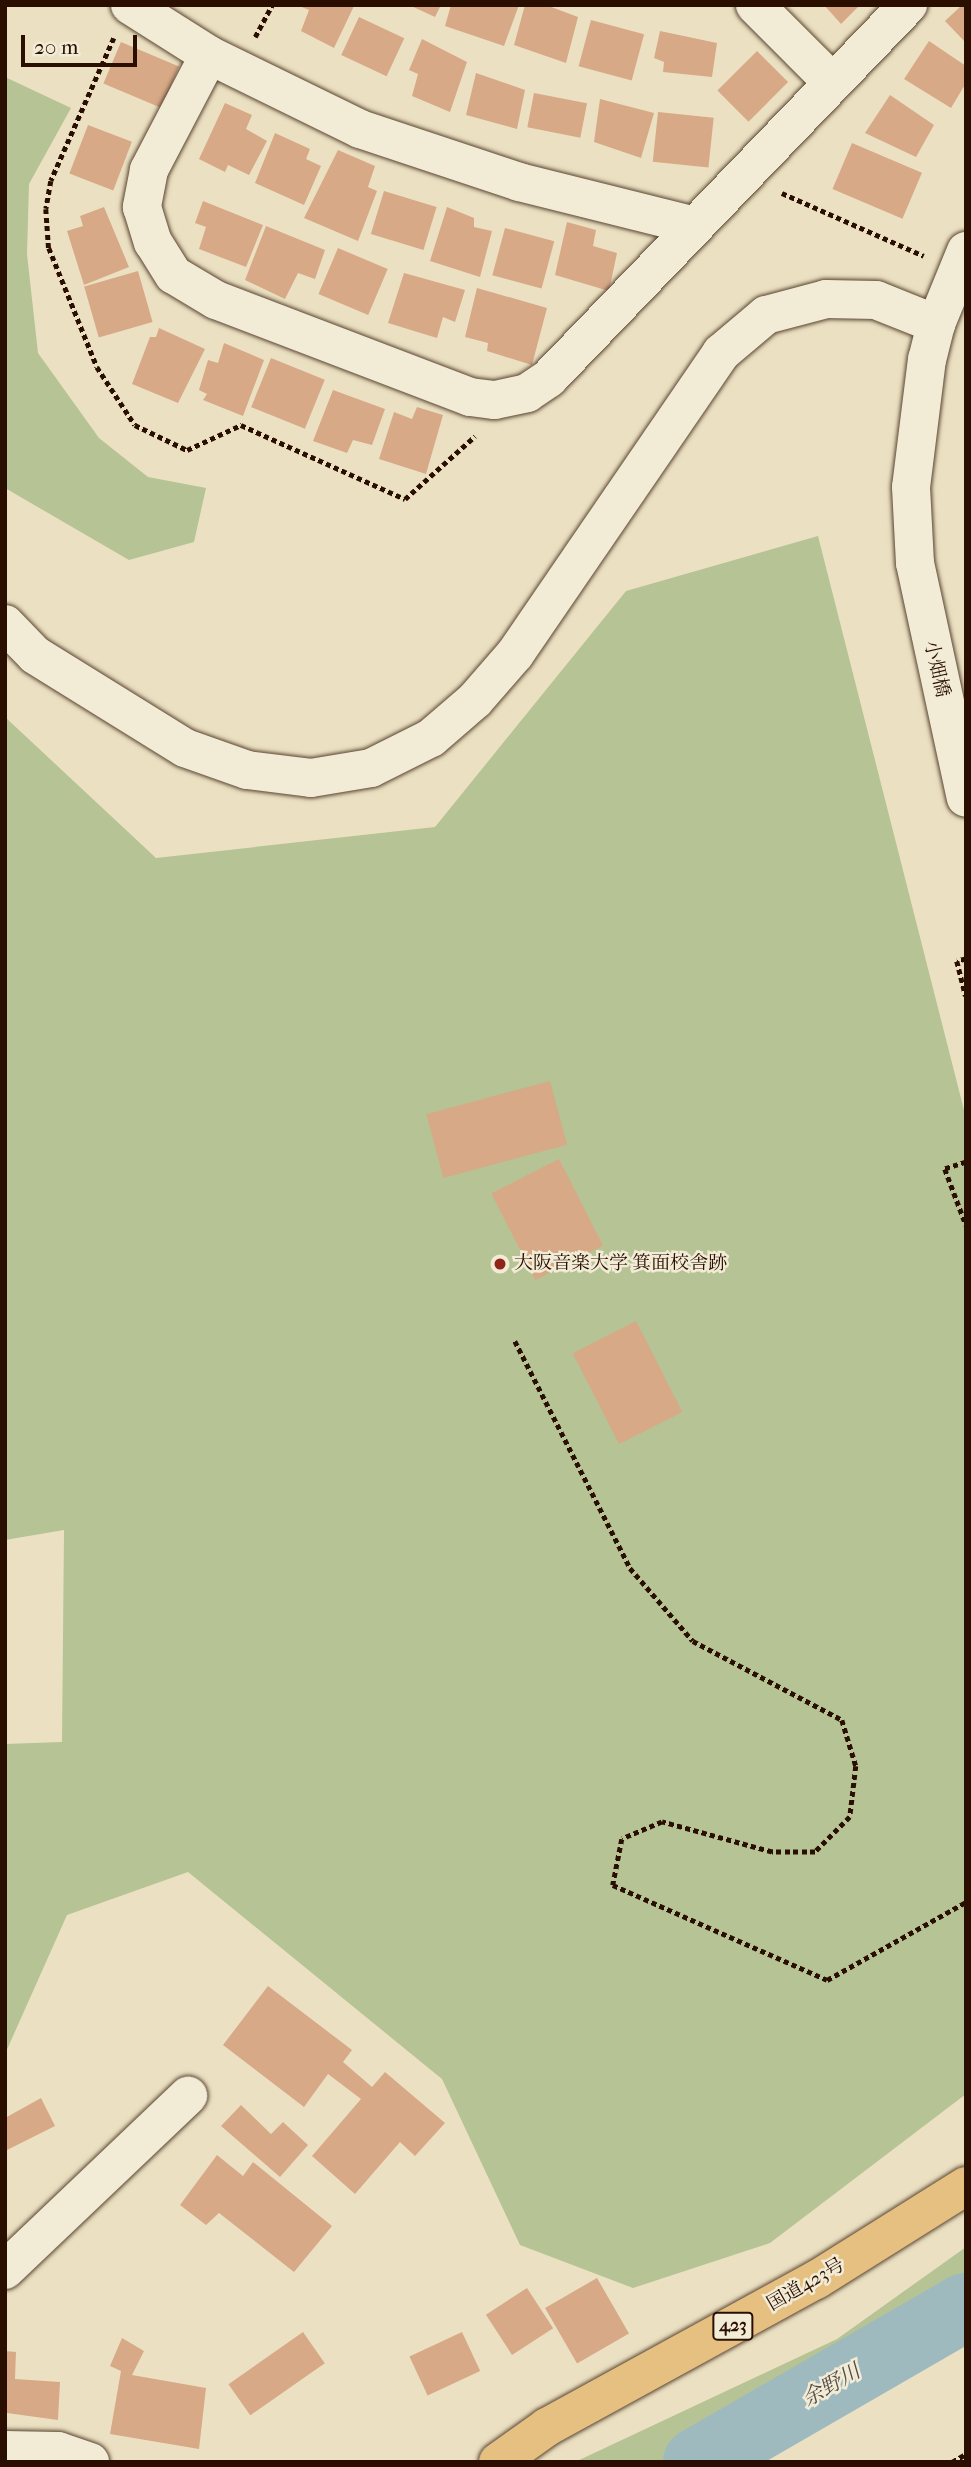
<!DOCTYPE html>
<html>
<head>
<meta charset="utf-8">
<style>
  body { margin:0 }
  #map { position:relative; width:971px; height:2467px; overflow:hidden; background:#ebe1c2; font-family:"IM FELL French Canon","Noto Serif JP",serif }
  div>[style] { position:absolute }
  .green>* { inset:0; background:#b6c394 }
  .river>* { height:68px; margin:-34px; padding:0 34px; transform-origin:34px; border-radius:34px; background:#9fbabf }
  .building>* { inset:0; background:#d7a987; transform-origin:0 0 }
  .path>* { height:4.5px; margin-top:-2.25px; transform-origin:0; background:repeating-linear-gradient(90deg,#2a0f01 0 5px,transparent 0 8.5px) }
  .roads { filter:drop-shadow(0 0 2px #5a4431) drop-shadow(0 0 2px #5a4431) }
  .minor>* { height:38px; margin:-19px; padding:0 19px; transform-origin:19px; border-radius:19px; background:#f2ecd7 }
  .highway>* { height:38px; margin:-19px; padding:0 19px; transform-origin:19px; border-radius:19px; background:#e6c081 }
  .dots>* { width:19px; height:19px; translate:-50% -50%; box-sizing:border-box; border:4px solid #f2ecd7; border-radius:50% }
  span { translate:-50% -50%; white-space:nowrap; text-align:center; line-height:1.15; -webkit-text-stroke:5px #f2ecd7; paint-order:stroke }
  .shield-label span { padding:2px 5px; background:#f2ecd7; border:2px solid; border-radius:5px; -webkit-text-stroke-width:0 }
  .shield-label { font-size:18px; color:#2a0f01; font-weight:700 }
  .street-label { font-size:19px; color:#2a0f01 }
  .poi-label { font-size:19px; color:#2a0f01 }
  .left { translate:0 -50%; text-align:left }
  .water-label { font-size:21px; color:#534b44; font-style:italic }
  .frame { position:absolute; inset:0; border:7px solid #2a0f01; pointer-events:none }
  .scale { position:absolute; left:21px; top:35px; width:116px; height:32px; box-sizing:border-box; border:4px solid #2a0f01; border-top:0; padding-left:9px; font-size:21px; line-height:24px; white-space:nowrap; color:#2a0f01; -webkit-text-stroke:5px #f2ecd7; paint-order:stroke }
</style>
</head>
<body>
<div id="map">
  <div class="green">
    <i style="clip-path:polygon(5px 77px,71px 108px,29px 184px,27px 254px,38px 353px,99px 438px,148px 477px,206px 488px,194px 542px,129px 560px,5px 488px)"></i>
    <i style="clip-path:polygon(818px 536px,966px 1118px,966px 2094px,770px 2243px,633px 2288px,520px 2245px,442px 2079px,188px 1872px,67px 1915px,5px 2054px,5px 1744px,62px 1742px,64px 1530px,5px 1540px,5px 717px,156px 858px,435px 827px,626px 591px)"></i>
    <i style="clip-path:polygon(966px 2247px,966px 2322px,923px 2369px,798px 2429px,704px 2462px,575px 2462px,837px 2339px)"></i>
  </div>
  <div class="river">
    <i style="left:697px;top:2462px;width:310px;rotate:-30deg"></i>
  </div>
  <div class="building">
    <i style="clip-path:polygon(297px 5px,352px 5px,354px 6px,334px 48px,301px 31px,309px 10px)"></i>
    <i style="clip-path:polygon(409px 5px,441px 5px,435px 17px)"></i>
    <i style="clip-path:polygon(451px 5px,519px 5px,504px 46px,445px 26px)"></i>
    <i style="clip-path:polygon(525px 5px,546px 5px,578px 17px,566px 63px,514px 45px)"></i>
    <i style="clip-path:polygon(824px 5px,860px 5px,841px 24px)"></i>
    <i style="clip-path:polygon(962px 5px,966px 5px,966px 43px,945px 21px)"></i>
    <i style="left:359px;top:17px;width:50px;height:42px;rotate:25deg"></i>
    <i style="left:591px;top:20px;width:55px;height:48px;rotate:15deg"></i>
    <i style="clip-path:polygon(660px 31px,717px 43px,712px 77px,663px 72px,664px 62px,654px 58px)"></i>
    <i style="clip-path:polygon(422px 39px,467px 62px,450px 112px,412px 96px,418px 74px,409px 70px)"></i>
    <i style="clip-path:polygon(929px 41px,966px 66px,966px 83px,951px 108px,904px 79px)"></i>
    <i style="left:121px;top:42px;width:63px;height:45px;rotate:23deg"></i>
    <i style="left:757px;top:51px;width:44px;height:56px;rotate:45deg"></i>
    <i style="clip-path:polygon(476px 73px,525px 90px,517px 129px,466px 115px)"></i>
    <i style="left:534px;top:93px;width:54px;height:35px;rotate:11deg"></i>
    <i style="clip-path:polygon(890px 95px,934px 125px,916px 157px,865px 133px)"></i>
    <i style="clip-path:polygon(600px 99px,654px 113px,641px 158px,594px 142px)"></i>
    <i style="clip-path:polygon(225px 103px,252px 115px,246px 129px,267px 141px,249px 175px,228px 165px,225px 172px,199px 159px)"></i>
    <i style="left:658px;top:112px;width:56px;height:50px;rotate:6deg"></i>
    <i style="left:88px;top:125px;width:47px;height:52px;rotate:21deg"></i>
    <i style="clip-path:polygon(275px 133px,310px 149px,306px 159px,321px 166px,304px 205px,255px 183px)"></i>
    <i style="left:852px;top:143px;width:76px;height:50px;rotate:23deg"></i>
    <i style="clip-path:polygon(338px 150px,375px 166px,368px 187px,377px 191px,358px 241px,304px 218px)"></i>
    <i style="left:384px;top:191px;width:55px;height:45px;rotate:17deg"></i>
    <i style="clip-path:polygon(203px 201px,263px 225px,246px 267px,199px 249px,206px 227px,195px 223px)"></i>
    <i style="clip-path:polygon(104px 207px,129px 267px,84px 285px,67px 231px,83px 226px,80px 216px)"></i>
    <i style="clip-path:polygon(447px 207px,474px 218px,474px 227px,492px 231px,480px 277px,430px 261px)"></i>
    <i style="clip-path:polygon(567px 222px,596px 230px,593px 246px,617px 253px,609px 291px,555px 275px)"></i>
    <i style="clip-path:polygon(266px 226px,325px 250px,315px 279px,298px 273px,285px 299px,245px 280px)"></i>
    <i style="left:505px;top:228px;width:51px;height:49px;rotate:15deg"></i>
    <i style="left:338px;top:248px;width:54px;height:50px;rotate:23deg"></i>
    <i style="left:138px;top:271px;width:53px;height:56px;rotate:74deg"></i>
    <i style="clip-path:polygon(404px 273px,465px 290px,455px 322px,443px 317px,437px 338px,388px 323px)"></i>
    <i style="clip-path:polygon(477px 288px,547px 308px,532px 365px,487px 351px,488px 343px,465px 337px)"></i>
    <i style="clip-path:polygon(159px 328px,205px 349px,178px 403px,132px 384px,150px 337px,156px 337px)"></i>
    <i style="clip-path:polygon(224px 343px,264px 360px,243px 416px,203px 400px,207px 394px,199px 390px,208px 360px,218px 363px)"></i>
    <i style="left:271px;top:358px;width:58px;height:53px;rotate:22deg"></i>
    <i style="clip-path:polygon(333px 390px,385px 409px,372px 445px,353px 440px,347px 453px,313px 441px)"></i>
    <i style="clip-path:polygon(417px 407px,443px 415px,426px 474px,379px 459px,394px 412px,412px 419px)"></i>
    <i style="left:550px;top:1081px;width:66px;height:128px;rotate:75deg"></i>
    <i style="left:559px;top:1159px;width:97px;height:76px;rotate:63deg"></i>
    <i style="left:636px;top:1321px;width:102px;height:71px;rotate:63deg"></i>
    <i style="clip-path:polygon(268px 1986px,352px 2050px,343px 2062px,372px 2087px,385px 2072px,445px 2123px,415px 2156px,400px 2142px,355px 2194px,312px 2156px,361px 2099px,328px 2074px,304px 2107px,223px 2045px)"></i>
    <i style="clip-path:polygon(41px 2098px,55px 2126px,5px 2151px,5px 2118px)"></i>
    <i style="clip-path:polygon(241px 2105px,271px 2134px,283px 2122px,308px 2145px,280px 2177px,221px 2126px)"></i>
    <i style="clip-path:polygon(217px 2155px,243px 2176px,253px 2162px,332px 2226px,294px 2272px,219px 2213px,206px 2225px,180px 2205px)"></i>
    <i style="left:597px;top:2278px;width:64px;height:60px;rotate:60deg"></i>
    <i style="left:527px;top:2288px;width:48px;height:49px;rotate:57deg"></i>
    <i style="left:303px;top:2332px;width:38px;height:91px;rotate:55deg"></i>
    <i style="left:462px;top:2332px;width:43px;height:58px;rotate:65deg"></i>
    <i style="clip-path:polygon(122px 2338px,144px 2351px,132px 2375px,206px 2388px,199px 2449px,110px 2434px,121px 2371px,110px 2366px)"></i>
    <i style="clip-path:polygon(5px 2351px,16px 2352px,15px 2379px,60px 2382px,58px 2420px,7px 2413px)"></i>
  </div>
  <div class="path">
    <i style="left:255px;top:37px;width:36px;rotate:-62deg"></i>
    <i style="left:114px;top:38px;width:156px;rotate:113.8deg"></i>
    <i style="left:51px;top:181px;width:28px;rotate:100deg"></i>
    <i style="left:46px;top:209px;width:39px;rotate:86deg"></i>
    <i style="left:49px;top:248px;width:128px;rotate:68deg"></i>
    <i style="left:97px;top:367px;width:69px;rotate:56.8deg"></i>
    <i style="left:135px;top:425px;width:58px;rotate:25.7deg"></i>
    <i style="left:187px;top:450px;width:60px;rotate:-24.8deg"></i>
    <i style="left:241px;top:425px;width:180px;rotate:24.3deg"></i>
    <i style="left:405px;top:499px;width:94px;rotate:-42deg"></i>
    <i style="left:782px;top:193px;width:155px;rotate:23.9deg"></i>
    <i style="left:966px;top:959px;width:9px;rotate:167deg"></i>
    <i style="left:957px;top:961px;width:36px;rotate:76deg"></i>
    <i style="left:966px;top:1162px;width:22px;rotate:162deg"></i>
    <i style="left:945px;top:1169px;width:60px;rotate:69.4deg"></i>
    <i style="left:515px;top:1341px;width:254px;rotate:63.1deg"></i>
    <i style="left:630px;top:1568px;width:96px;rotate:49.2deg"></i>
    <i style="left:693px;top:1641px;width:169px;rotate:27.9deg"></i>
    <i style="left:842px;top:1720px;width:48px;rotate:73.1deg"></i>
    <i style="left:856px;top:1766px;width:51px;rotate:96.7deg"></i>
    <i style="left:850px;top:1817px;width:49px;rotate:135deg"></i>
    <i style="left:815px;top:1852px;width:43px;rotate:180deg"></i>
    <i style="left:772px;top:1852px;width:114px;rotate:-164.7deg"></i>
    <i style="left:662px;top:1822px;width:43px;rotate:157deg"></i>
    <i style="left:622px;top:1839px;width:47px;rotate:101.1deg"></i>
    <i style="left:613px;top:1885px;width:234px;rotate:23.9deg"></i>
    <i style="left:827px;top:1980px;width:159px;rotate:-29.3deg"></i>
    <i style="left:952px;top:2462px;width:16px;rotate:-30deg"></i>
  </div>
  <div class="roads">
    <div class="minor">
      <i style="left:130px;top:5px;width:93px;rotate:32.3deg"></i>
      <i style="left:209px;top:55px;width:168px;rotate:26.1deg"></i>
      <i style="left:360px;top:129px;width:168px;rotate:18.4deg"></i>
      <i style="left:519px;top:182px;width:181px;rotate:14deg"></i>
      <i style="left:755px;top:5px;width:109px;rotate:45deg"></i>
      <i style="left:209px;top:55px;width:130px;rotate:117.6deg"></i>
      <i style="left:149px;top:170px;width:38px;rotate:101deg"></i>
      <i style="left:142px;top:207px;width:37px;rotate:73deg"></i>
      <i style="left:153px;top:242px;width:39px;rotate:58deg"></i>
      <i style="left:174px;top:275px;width:49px;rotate:30.8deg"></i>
      <i style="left:216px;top:300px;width:272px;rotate:20.9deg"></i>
      <i style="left:470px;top:397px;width:25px;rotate:7deg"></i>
      <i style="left:495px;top:400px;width:33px;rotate:-12deg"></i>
      <i style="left:527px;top:393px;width:27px;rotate:-34deg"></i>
      <i style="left:549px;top:378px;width:518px;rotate:-46.1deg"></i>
      <i style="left:966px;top:251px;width:79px;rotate:112.3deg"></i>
      <i style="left:936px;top:324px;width:36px;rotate:104deg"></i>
      <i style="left:927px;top:359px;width:129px;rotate:97.1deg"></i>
      <i style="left:911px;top:487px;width:76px;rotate:87deg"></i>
      <i style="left:915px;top:563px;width:240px;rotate:77.8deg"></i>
      <i style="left:5px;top:624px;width:43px;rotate:45.9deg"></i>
      <i style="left:35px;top:655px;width:176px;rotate:31.8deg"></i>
      <i style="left:185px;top:748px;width:66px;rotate:19.5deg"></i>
      <i style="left:247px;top:770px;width:64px;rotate:7.1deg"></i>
      <i style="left:311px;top:778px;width:61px;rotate:-9.5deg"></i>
      <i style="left:371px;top:768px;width:67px;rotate:-26.6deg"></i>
      <i style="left:431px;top:738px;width:58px;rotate:-40.8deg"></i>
      <i style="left:475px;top:700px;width:61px;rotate:-49deg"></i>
      <i style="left:515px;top:654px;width:365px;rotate:-55.6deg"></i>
      <i style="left:721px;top:353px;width:59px;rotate:-40.2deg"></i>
      <i style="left:766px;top:315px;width:62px;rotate:-14.9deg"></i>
      <i style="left:826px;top:299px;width:50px;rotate:1.1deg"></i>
      <i style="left:876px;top:300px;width:65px;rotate:21.8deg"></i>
      <i style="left:5px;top:2270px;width:253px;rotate:-43.6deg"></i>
      <i style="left:5px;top:2450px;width:53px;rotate:1.1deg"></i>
      <i style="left:58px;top:2451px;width:34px;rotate:19deg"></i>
    </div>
    <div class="highway">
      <i style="left:498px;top:2462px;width:60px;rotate:-35.5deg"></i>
      <i style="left:547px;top:2427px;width:307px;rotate:-28.7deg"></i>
      <i style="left:816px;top:2280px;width:177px;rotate:-32.1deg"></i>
    </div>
  </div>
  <div class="dots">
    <i style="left:500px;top:1264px;background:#8f2418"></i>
  </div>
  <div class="shield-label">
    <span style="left:733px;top:2326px">423</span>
  </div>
  <div class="street-label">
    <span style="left:936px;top:669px;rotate:77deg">小畑橋</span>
    <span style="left:806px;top:2285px;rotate:-30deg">国道423号</span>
  </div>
  <div class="poi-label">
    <span class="left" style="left:514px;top:1264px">大阪音楽大学 箕面校舎跡</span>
  </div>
  <div class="water-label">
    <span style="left:831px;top:2385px;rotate:-30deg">余野川</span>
  </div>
  <div class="frame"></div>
  <div class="scale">20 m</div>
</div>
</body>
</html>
